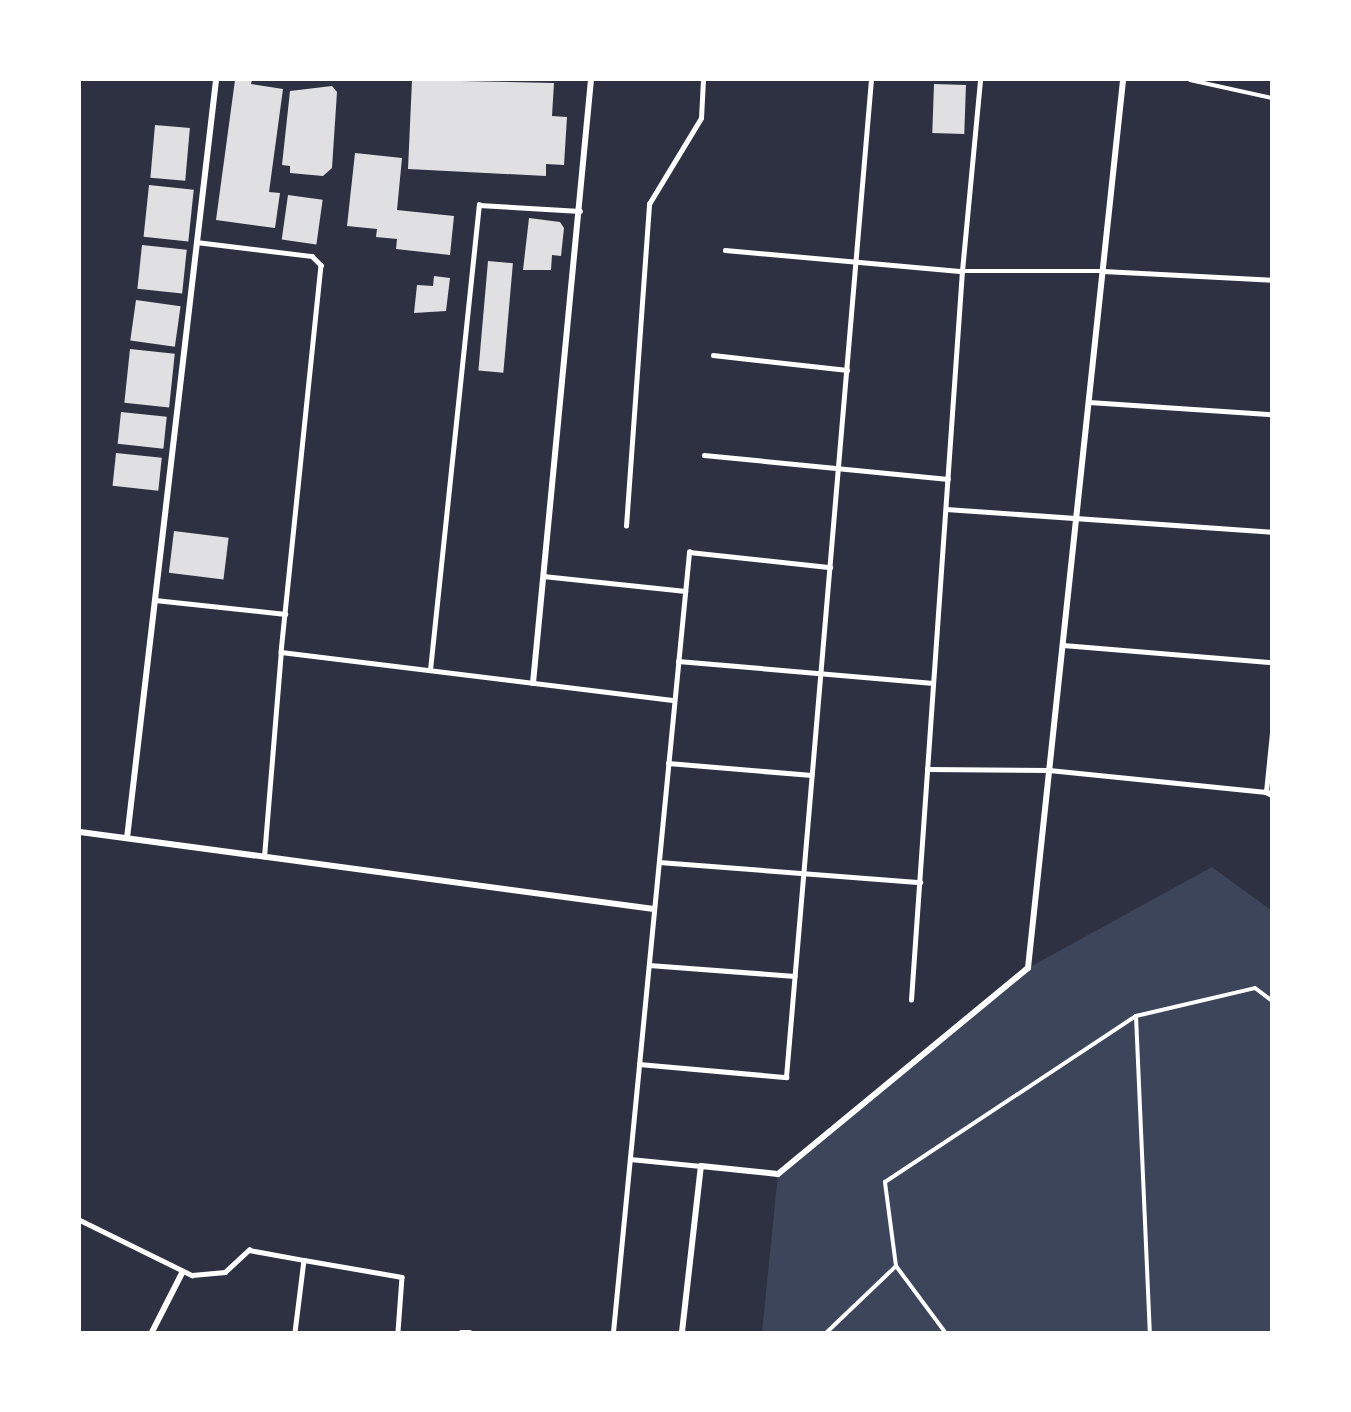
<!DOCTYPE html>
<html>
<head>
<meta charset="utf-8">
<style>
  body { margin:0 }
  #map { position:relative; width:1351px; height:1412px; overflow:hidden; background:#2d3142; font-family:Arial,sans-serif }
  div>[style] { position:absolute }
  .green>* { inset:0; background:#3c4559 }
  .building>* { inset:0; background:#e0e0e3; transform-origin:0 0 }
  .path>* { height:4px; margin:-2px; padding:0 2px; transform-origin:2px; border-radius:2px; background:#fff }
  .service>* { height:4.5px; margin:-2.25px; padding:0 2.25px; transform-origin:2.25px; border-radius:2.25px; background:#fff }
  .minor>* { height:6px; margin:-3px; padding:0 3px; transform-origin:3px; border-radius:3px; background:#fff }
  span { translate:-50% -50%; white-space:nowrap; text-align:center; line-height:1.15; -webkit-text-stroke:5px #fff; paint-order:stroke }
  .frame { position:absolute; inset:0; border:81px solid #fff; pointer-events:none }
</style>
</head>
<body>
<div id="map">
  <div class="green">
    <i style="clip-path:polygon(1212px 867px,1271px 910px,1271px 1332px,762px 1332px,778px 1174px,1028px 968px)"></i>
  </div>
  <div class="building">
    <i style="clip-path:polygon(235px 80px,252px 80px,251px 84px,283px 89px,269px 192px,280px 193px,275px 228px,216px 220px)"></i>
    <i style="clip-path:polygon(412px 80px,554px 83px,552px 116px,567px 117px,564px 165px,546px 164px,546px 176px,408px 169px)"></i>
    <i style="left:934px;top:84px;width:32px;height:49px;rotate:2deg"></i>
    <i style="clip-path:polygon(332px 86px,337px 92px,332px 168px,323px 176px,290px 173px,290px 166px,282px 165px,290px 91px)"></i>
    <i style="left:155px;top:125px;width:35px;height:53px;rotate:5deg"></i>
    <i style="clip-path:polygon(355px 153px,402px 158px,397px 210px,454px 216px,450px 255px,396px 249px,397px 239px,376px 237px,377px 229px,347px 226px)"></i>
    <i style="left:149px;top:185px;width:45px;height:52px;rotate:6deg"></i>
    <i style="left:288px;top:195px;width:35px;height:45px;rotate:8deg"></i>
    <i style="clip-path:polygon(529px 218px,560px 222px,564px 228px,561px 256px,552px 255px,551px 270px,523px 270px)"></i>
    <i style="left:142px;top:245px;width:45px;height:44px;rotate:6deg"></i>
    <i style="left:488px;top:261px;width:25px;height:110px;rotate:5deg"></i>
    <i style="clip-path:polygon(434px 276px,450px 278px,446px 311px,414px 313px,417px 285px,433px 286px)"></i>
    <i style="left:136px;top:300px;width:45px;height:41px;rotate:8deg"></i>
    <i style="left:130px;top:349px;width:45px;height:54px;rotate:6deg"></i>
    <i style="left:121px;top:412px;width:46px;height:32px;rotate:6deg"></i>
    <i style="left:116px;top:453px;width:46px;height:33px;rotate:6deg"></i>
    <i style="left:174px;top:531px;width:55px;height:42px;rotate:7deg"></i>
  </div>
  <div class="path">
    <i style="left:1190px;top:80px;width:84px;rotate:12.4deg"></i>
    <i style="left:1136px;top:1016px;width:316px;rotate:87.5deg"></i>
    <i style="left:896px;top:1266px;width:82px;rotate:53.4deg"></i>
    <i style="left:827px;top:1332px;width:95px;rotate:-43.7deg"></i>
    <i style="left:896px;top:1266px;width:85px;rotate:-97.5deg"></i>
    <i style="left:885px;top:1182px;width:301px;rotate:-33.5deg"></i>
    <i style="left:1136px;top:1016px;width:122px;rotate:-13.2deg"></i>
    <i style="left:1255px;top:988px;width:21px;rotate:37deg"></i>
  </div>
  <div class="service">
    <i style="left:196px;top:242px;width:117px;rotate:6.9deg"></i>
    <i style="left:312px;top:256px;width:13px;rotate:45deg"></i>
    <i style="left:321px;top:265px;width:389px;rotate:95.9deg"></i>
    <i style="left:281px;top:652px;width:396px;rotate:7deg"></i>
    <i style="left:725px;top:250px;width:238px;rotate:5.1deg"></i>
    <i style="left:962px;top:271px;width:141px"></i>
    <i style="left:1103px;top:271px;width:169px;rotate:3deg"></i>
    <i style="left:713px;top:355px;width:135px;rotate:6.4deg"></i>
    <i style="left:1089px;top:402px;width:183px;rotate:3.8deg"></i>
    <i style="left:704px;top:455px;width:245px;rotate:5.6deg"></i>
    <i style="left:946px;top:509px;width:327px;rotate:4deg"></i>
    <i style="left:626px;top:526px;width:323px;rotate:-85.9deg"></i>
    <i style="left:649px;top:204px;width:100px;rotate:-58.8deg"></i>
    <i style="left:701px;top:118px;width:38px;rotate:-87deg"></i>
    <i style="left:543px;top:576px;width:143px;rotate:6deg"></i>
    <i style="left:155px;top:600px;width:131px;rotate:6.1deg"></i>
    <i style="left:1063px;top:645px;width:210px;rotate:4.7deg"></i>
    <i style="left:678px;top:661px;width:256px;rotate:4.9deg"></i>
    <i style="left:430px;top:670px;width:468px;rotate:-84deg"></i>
    <i style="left:479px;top:205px;width:101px;rotate:3.4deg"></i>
    <i style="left:668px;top:763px;width:144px;rotate:4.8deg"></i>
    <i style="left:927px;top:769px;width:122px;rotate:0.5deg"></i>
    <i style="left:1049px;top:770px;width:218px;rotate:5.8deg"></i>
    <i style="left:1266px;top:792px;width:59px;rotate:-84.2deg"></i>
    <i style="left:264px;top:857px;width:206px;rotate:-85.3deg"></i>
    <i style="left:659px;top:862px;width:262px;rotate:4.4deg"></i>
    <i style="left:649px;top:965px;width:146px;rotate:4.3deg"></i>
    <i style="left:911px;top:1000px;width:731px;rotate:-86deg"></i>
    <i style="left:962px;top:271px;width:192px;rotate:-84.6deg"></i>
    <i style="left:639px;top:1064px;width:148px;rotate:5.1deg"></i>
    <i style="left:786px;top:1077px;width:1001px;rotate:-85.13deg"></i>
    <i style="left:630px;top:1159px;width:71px;rotate:5.6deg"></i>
    <i style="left:80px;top:1220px;width:125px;rotate:26.2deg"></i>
    <i style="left:192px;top:1275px;width:33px;rotate:-5deg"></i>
    <i style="left:225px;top:1272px;width:33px;rotate:-43deg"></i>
    <i style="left:249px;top:1250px;width:56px;rotate:10.3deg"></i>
    <i style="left:304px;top:1260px;width:73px;rotate:97.1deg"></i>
    <i style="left:304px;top:1260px;width:99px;rotate:9.8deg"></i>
    <i style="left:402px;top:1277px;width:55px;rotate:94.2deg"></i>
    <i style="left:461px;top:1332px;width:9px"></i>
    <i style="left:613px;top:1332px;width:784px;rotate:-84.43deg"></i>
    <i style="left:689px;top:552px;width:142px;rotate:6.1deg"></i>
  </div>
  <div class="minor">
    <i style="left:533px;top:683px;width:606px;rotate:-84.51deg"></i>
    <i style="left:1266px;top:792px;width:7px;rotate:27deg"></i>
    <i style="left:80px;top:832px;width:579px;rotate:7.64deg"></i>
    <i style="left:127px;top:838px;width:763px;rotate:-83.3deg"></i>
    <i style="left:152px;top:1332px;width:66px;rotate:-63deg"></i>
    <i style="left:682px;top:1332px;width:167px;rotate:-83.5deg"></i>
    <i style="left:701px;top:1166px;width:77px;rotate:5.9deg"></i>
    <i style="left:778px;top:1174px;width:324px;rotate:-39.5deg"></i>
    <i style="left:1028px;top:968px;width:893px;rotate:-83.89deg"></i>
  </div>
  <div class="frame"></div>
</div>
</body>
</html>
